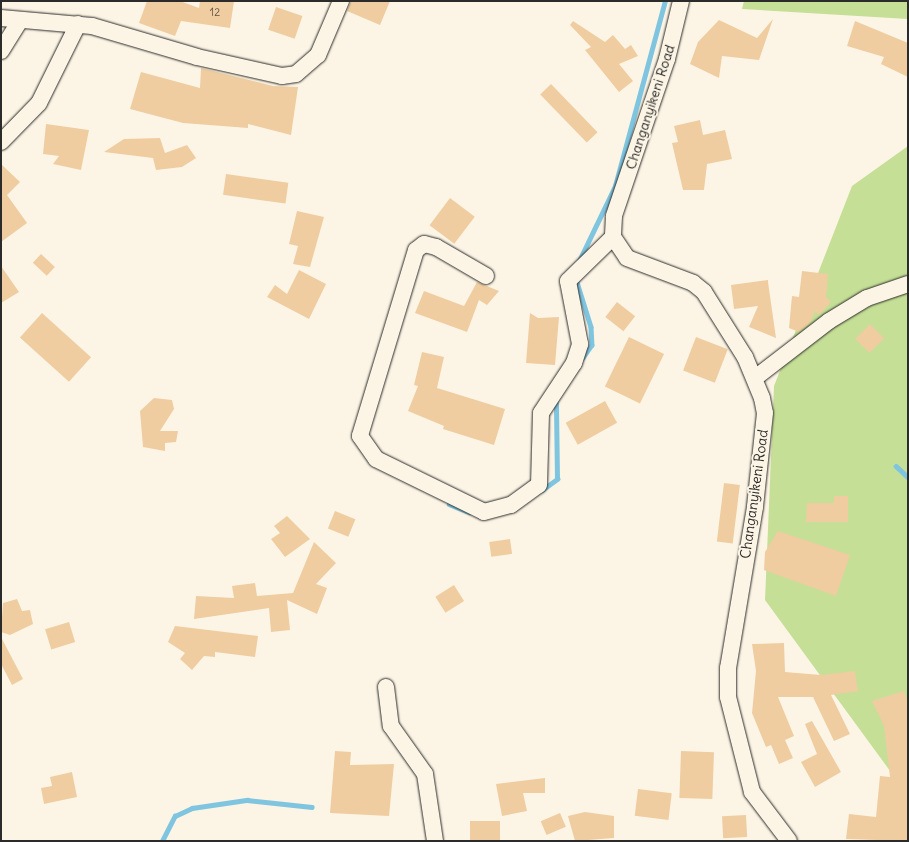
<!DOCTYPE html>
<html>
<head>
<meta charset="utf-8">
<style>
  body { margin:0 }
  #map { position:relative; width:909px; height:842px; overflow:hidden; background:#fcf5e5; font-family:Delius,sans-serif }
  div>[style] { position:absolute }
  .green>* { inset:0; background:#c5df96 }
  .stream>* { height:4.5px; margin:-2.25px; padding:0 2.25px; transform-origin:2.25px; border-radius:2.25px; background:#7fc5e0 }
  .building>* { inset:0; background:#efcda0; transform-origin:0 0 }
  .roads { filter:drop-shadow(0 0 1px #2b2b2b) drop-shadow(0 0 1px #2b2b2b) }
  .minor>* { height:16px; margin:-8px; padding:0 8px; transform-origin:8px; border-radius:8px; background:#fcf5e5 }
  span { translate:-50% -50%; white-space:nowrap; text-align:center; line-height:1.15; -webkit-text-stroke:4px #fcf5e5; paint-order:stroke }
  .number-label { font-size:11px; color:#5c5448 }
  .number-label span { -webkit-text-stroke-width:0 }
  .street-label { font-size:14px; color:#2b2b2b }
  .frame { position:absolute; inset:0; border:2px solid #2b2b2b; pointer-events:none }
</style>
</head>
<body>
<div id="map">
  <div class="green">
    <i style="clip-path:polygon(744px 1px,908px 1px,908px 19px,742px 9px)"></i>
    <i style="clip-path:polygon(908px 146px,908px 841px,897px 841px,904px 790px,765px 600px,774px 386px,852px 186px)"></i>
  </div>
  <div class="stream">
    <i style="left:578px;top:263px;width:85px;rotate:-64.3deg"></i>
    <i style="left:615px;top:186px;width:192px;rotate:-74.9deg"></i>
    <i style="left:576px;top:279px;width:50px;rotate:72.6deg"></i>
    <i style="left:591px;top:327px;width:18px;rotate:87deg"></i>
    <i style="left:592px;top:345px;width:16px;rotate:125deg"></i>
    <i style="left:896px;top:466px;width:16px;rotate:43deg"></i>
    <i style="left:542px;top:490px;width:19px;rotate:-36deg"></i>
    <i style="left:557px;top:479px;width:76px;rotate:-90.8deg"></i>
    <i style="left:449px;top:504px;width:22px;rotate:22deg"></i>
    <i style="left:162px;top:841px;width:28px;rotate:-63deg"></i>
    <i style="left:175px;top:816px;width:19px;rotate:-25deg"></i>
    <i style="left:192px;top:808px;width:56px;rotate:-8.3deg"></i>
    <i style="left:247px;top:800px;width:65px;rotate:6.1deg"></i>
  </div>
  <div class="building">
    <i style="clip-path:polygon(147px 1px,180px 1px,199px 8px,200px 1px,234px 1px,230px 28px,181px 21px,175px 36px,139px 23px)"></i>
    <i style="clip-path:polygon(351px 1px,390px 1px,380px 25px,347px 11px)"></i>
    <i style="left:276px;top:7px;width:28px;height:24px;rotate:19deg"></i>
    <i style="clip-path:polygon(773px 19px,759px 60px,722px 56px,719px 78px,690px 64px,698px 42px,719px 20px,757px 38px)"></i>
    <i style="clip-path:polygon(573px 21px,605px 42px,613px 35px,625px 49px,631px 45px,638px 56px,619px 64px,633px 81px,619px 92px,585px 50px,591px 47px,570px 25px)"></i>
    <i style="clip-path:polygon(855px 21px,908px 43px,908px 77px,881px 64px,884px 57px,847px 46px)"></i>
    <i style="clip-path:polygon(201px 68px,273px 86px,298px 87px,291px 135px,248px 124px,248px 128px,183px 123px,130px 109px,141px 72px,200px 88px)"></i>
    <i style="left:551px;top:84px;width:67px;height:15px;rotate:46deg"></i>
    <i style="clip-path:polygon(700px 120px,703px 135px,725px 130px,732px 159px,707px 164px,704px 190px,683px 190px,672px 143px,678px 142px,674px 126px)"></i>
    <i style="clip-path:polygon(46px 124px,89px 130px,81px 170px,53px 164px,59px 156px,43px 154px)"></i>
    <i style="clip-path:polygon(160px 138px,165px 153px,187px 145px,196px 158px,182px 167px,156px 170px,153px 158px,104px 152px,124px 139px)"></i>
    <i style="clip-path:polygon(1px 164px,20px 182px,7px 195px,27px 223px,1px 242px)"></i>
    <i style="left:226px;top:174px;width:63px;height:21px;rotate:8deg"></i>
    <i style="left:450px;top:198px;width:31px;height:34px;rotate:37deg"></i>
    <i style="clip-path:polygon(297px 211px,324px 217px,310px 267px,293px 264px,298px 246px,289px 244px)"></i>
    <i style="left:41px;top:254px;width:19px;height:12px;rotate:43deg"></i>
    <i style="clip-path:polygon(1px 266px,19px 292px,1px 303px)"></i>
    <i style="clip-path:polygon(299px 270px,326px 284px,309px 319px,267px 297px,275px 285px,287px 294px)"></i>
    <i style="clip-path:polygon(802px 271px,828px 274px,826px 297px,831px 302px,819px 315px,815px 311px,810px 323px,799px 332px,789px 328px,792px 296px,799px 297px)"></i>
    <i style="clip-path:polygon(768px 280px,768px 282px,776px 338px,749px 327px,758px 306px,734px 309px,731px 285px)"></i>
    <i style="clip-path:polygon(477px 282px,499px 291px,487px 305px,479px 300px,467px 332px,415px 313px,424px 291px,464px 306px)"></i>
    <i style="left:617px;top:302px;width:23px;height:19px;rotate:38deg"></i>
    <i style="left:42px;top:313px;width:66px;height:33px;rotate:42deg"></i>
    <i style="clip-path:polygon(530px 313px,538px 318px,559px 317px,555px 365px,526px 363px)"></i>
    <i style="left:870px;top:324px;width:20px;height:21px;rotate:45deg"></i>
    <i style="left:629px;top:337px;width:39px;height:55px;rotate:26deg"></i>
    <i style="left:696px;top:337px;width:34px;height:36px;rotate:21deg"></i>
    <i style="clip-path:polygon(422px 352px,444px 357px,437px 388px,505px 409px,494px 445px,443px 429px,444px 426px,408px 411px,418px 386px,414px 385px)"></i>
    <i style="clip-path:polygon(154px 398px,172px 400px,174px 409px,160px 431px,178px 431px,176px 442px,165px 443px,165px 451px,143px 447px,140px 411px)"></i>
    <i style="left:605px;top:401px;width:25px;height:45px;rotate:61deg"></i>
    <i style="left:724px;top:483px;width:16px;height:59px;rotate:7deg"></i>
    <i style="clip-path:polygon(834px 496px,848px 496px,848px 522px,806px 522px,807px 503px,834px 503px)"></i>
    <i style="left:335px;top:511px;width:22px;height:19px;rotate:22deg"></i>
    <i style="clip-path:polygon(287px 516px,310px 539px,285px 557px,271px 539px,280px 533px,274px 526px)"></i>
    <i style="clip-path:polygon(778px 531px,850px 555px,836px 596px,764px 570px,765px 552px)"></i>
    <i style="left:510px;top:539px;width:15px;height:21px;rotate:82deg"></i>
    <i style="clip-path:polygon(314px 542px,336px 563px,316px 584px,327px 588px,317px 614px,287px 600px,290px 630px,271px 632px,269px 608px,194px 619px,196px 596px,234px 598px,232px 586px,255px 583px,257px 596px,293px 593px)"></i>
    <i style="left:454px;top:585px;width:19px;height:22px;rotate:58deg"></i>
    <i style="clip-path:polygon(17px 599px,22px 611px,30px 610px,33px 624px,10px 635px,1px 632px,3px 603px)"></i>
    <i style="left:69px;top:622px;width:21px;height:25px;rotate:73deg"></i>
    <i style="clip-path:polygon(175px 626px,258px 636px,255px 657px,215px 652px,215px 657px,204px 656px,192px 670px,180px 659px,185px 653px,168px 642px)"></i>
    <i style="clip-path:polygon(1px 637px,23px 679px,12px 685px,1px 664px)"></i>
    <i style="clip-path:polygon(784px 643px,785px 672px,821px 675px,855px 671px,858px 691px,831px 695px,850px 734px,834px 741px,813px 697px,778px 697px,794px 736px,785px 740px,793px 758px,779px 764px,771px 745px,766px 747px,752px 713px,756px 671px,752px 644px)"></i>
    <i style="clip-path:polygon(904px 691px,908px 703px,908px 841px,846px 839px,849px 814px,876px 817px,880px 776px,890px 777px,884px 726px,872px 701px)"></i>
    <i style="clip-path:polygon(812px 721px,841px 772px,815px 787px,801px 762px,817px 754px,805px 724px)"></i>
    <i style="clip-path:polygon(335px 751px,351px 752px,350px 765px,394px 764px,389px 816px,330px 813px)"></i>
    <i style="left:681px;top:751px;width:33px;height:47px;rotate:2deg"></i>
    <i style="clip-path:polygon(72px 772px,77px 797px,44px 804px,41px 788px,52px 786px,50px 777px)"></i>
    <i style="clip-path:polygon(545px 778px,545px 793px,523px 793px,527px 811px,502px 816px,496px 784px)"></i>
    <i style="left:638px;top:789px;width:34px;height:27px;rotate:7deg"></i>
    <i style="clip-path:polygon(585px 812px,614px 816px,614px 838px,575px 841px,568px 816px)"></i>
    <i style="left:560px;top:813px;width:15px;height:21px;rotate:67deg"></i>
    <i style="left:746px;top:815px;width:22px;height:24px;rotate:87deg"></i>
    <i style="left:470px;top:821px;width:30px;height:20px"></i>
  </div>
  <div class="roads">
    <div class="minor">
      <i style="left:681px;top:1px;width:60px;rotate:103.6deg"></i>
      <i style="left:667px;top:59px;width:166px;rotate:108.7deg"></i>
      <i style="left:614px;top:216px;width:21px;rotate:93deg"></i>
      <i style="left:613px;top:237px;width:25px;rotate:56deg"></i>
      <i style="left:627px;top:258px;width:71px;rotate:20.7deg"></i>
      <i style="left:693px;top:283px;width:14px;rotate:39deg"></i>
      <i style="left:704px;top:292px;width:77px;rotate:57.8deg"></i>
      <i style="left:745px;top:357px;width:44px;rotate:67.5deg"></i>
      <i style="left:762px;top:398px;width:15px;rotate:79deg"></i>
      <i style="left:765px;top:413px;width:95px;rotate:96.1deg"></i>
      <i style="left:755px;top:507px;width:163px;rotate:99.5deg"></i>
      <i style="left:728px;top:668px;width:29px;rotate:90deg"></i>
      <i style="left:728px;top:697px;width:98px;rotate:75.8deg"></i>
      <i style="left:752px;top:792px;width:61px;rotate:52.9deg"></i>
      <i style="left:1px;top:18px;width:91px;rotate:5deg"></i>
      <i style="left:92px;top:26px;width:109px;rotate:16.4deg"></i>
      <i style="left:197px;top:57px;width:87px;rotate:12.6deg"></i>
      <i style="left:282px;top:76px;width:14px;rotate:-8deg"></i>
      <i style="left:296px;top:74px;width:29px;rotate:-41deg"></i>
      <i style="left:318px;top:55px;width:59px;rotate:-66.9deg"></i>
      <i style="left:1px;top:51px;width:36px;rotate:-58deg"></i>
      <i style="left:1px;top:142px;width:54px;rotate:-45.7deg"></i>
      <i style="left:39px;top:103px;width:88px;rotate:-63.7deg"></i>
      <i style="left:486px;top:276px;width:58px;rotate:-149.9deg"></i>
      <i style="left:436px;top:247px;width:12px;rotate:-166deg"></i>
      <i style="left:424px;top:244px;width:10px;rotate:143deg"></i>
      <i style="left:416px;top:250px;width:194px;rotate:106.8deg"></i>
      <i style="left:360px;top:436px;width:28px;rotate:55deg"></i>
      <i style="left:376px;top:459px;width:120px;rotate:26.1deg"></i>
      <i style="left:484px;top:512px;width:28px;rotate:-15deg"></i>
      <i style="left:511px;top:505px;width:34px;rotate:-36deg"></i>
      <i style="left:539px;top:485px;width:72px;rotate:-88.4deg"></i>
      <i style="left:541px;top:413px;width:60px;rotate:-56.6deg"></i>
      <i style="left:574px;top:363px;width:20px;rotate:-72deg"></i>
      <i style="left:580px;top:344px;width:64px;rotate:-100.8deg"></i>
      <i style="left:568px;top:281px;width:63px;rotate:-44.4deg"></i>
      <i style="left:755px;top:378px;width:93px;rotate:-37.6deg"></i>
      <i style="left:829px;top:321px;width:44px;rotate:-31.2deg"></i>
      <i style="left:867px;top:298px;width:43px;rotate:-18.9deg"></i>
      <i style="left:386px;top:687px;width:39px;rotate:83deg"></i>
      <i style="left:391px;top:726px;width:59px;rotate:54.7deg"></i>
      <i style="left:425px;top:774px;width:68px;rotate:81.5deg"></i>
    </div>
  </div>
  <div class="number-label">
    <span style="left:215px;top:12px">12</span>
  </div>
  <div class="street-label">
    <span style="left:650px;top:107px;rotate:-72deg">Changanyikeni Road</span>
    <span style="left:754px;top:494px;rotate:-82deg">Changanyikeni Road</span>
  </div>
  <div class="frame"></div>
</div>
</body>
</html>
